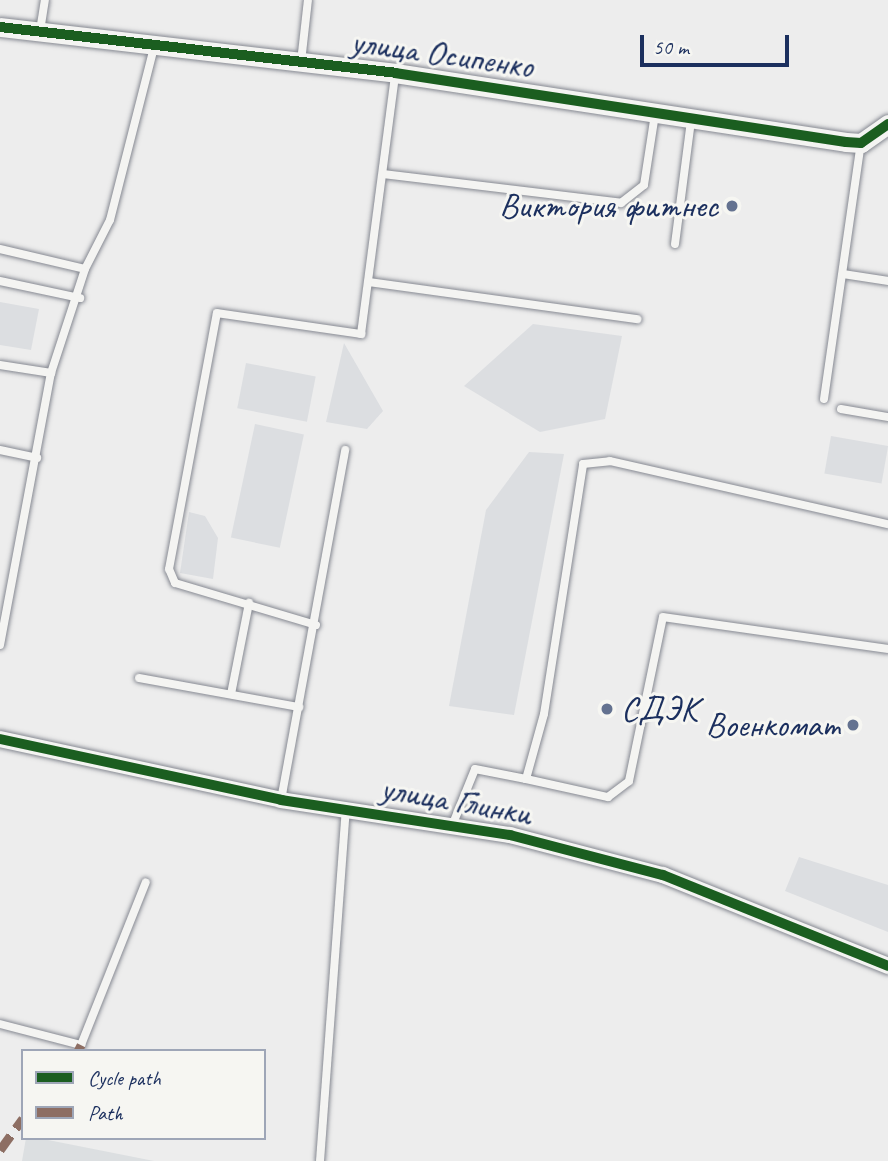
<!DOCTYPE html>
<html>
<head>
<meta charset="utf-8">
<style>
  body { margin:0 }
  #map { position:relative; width:888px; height:1161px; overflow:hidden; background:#ededed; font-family:Caveat,sans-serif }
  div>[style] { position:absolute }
  .built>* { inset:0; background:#dcdfe1 }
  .green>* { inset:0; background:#dcdee1; transform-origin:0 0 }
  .roads { filter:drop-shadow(0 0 2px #868992) drop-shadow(0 0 2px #868992) }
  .service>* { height:8px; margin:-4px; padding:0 4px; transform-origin:4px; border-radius:4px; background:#f4f4f2 }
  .minor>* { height:16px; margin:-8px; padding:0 8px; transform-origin:8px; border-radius:8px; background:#f4f4f2 }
  .tertiary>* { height:19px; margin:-9.5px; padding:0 9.5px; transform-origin:9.5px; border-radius:9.5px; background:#f4f4f2 }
  .quiet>* { height:9px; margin-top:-4.5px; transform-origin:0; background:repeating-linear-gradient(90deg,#8d6e63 0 18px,transparent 0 27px) }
  .cycleway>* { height:10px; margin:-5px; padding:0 5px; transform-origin:5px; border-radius:5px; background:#1b5e20 }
  .dots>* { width:19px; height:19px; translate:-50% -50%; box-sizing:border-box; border:4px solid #f6f6f2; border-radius:50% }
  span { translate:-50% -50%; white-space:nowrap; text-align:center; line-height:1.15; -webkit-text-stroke:6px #f6f6f2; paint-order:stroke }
  .street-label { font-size:35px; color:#1b2f5e }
  .poi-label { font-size:35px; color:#1b2f5e }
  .right { translate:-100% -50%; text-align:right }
  .left { translate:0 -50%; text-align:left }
  .legend { position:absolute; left:21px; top:1049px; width:245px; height:91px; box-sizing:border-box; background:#f6f6f2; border:2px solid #9ea6b7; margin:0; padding:9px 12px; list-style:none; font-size:21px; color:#1b2f5e }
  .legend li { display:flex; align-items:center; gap:14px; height:35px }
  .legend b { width:35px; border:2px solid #9ea6b7 }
  .scale { position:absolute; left:640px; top:35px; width:149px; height:32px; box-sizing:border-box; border:4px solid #1b2f5e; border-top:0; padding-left:9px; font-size:21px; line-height:24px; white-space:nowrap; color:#1b2f5e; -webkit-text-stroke:5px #f6f6f2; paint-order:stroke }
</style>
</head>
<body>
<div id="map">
  <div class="built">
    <i style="clip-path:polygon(26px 1138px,38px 1138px,154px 1161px,22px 1161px)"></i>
  </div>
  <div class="green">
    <i style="clip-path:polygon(0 302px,39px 309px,31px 350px,0 345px)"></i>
    <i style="clip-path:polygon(533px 324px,622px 336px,605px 419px,540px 432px,464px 386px)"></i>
    <i style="clip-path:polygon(344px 343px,383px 411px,367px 429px,326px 422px)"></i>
    <i style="left:246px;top:363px;width:71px;height:46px;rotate:11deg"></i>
    <i style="left:255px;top:424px;width:50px;height:116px;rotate:12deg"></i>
    <i style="left:831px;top:436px;width:58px;height:38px;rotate:10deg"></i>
    <i style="clip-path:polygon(529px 452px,564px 454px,514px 715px,449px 706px,486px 510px)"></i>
    <i style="clip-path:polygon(189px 512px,205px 516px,218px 538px,213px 579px,180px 573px)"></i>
    <i style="clip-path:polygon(799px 857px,888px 885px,888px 932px,785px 891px)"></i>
  </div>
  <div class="roads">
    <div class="service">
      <i style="left:40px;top:31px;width:31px;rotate:-81deg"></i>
      <i style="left:301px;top:62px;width:62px;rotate:-83.6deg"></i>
      <i style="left:383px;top:174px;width:240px;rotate:6.9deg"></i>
      <i style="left:621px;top:203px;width:29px;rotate:-38deg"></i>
      <i style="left:644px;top:185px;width:72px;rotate:-81.2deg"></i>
      <i style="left:675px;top:244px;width:125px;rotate:-82.6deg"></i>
      <i style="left:0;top:249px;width:87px;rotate:13.2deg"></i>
      <i style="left:843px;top:274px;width:46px;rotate:8.8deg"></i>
      <i style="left:0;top:281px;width:82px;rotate:12deg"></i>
      <i style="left:369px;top:282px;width:271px;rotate:7.9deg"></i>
      <i style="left:0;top:365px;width:52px;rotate:8.9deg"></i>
      <i style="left:824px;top:399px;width:259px;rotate:-81.8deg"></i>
      <i style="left:841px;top:409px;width:48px;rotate:9.7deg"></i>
      <i style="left:0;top:450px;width:38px;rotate:12deg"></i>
      <i style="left:316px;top:625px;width:147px;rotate:-163.4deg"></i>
      <i style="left:175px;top:583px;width:15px;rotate:-113deg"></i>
      <i style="left:169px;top:569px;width:260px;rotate:-79.4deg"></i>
      <i style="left:217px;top:313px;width:146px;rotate:8.3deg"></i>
      <i style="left:361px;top:334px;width:261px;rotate:-82.5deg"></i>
      <i style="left:0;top:645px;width:277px;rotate:-79.4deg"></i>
      <i style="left:51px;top:373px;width:109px;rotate:-71.9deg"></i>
      <i style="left:85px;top:269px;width:55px;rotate:-63deg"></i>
      <i style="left:110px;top:220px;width:179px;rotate:-75.7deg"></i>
      <i style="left:139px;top:678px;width:163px;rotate:10.3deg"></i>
      <i style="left:231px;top:694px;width:93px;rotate:-78.8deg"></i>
      <i style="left:526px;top:779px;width:84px;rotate:12.4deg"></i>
      <i style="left:608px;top:797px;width:26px;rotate:-37deg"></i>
      <i style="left:629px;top:781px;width:167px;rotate:-78.3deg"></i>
      <i style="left:663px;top:617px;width:227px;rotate:8.1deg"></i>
      <i style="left:281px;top:800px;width:356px;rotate:-79.6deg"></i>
      <i style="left:452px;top:826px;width:61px;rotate:-68deg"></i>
      <i style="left:475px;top:769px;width:52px;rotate:11.1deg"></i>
      <i style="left:526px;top:779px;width:67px;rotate:-74.5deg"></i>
      <i style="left:544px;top:714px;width:253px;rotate:-81.1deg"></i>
      <i style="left:583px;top:464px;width:27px;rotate:-6deg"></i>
      <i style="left:610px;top:461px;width:285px;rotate:12.8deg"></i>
      <i style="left:0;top:1024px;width:84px;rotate:14.5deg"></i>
      <i style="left:81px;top:1045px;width:175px;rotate:-68.3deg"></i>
      <i style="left:320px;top:1161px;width:351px;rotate:-85.8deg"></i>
    </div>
    <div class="minor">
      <i style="left:0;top:739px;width:288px;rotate:12.2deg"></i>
      <i style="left:281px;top:800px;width:232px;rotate:8.7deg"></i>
      <i style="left:510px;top:835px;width:158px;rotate:14.7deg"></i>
      <i style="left:663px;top:875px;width:243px;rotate:22deg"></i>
    </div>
    <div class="tertiary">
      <i style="left:0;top:27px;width:398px;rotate:6.6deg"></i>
      <i style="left:395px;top:73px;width:456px;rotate:8.7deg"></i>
      <i style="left:846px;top:142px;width:15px;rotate:4deg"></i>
      <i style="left:861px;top:143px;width:33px;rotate:-35deg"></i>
    </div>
  </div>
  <div class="quiet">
    <i style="left:78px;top:1051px;width:7px;rotate:-63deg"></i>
    <i style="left:0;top:1150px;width:39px;rotate:-54deg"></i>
  </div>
  <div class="cycleway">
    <i style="left:0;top:27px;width:398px;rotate:6.6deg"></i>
    <i style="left:395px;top:73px;width:456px;rotate:8.7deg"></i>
    <i style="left:846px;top:142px;width:15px;rotate:4deg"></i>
    <i style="left:861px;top:143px;width:33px;rotate:-35deg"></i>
    <i style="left:0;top:739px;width:288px;rotate:12.2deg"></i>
    <i style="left:281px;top:800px;width:232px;rotate:8.7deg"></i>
    <i style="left:510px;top:835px;width:158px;rotate:14.7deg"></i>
    <i style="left:663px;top:875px;width:243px;rotate:22deg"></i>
  </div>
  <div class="dots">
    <i style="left:732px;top:206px;background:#647290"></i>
    <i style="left:607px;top:709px;background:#647290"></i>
    <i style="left:853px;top:725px;background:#647290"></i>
  </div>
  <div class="street-label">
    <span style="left:442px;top:54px;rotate:8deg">улица Осипенко</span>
    <span style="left:456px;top:801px;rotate:10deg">улица Глинки</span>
  </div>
  <div class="poi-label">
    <span class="right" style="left:718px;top:206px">Виктория фитнес</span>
    <span class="left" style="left:621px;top:709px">СДЭК</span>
    <span class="right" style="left:839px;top:725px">Военкомат</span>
  </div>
  <ul class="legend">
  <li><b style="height:9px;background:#1b5e20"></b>Cycle path</li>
  <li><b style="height:9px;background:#8d6e63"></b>Path</li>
  </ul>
  <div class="scale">50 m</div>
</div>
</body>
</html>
